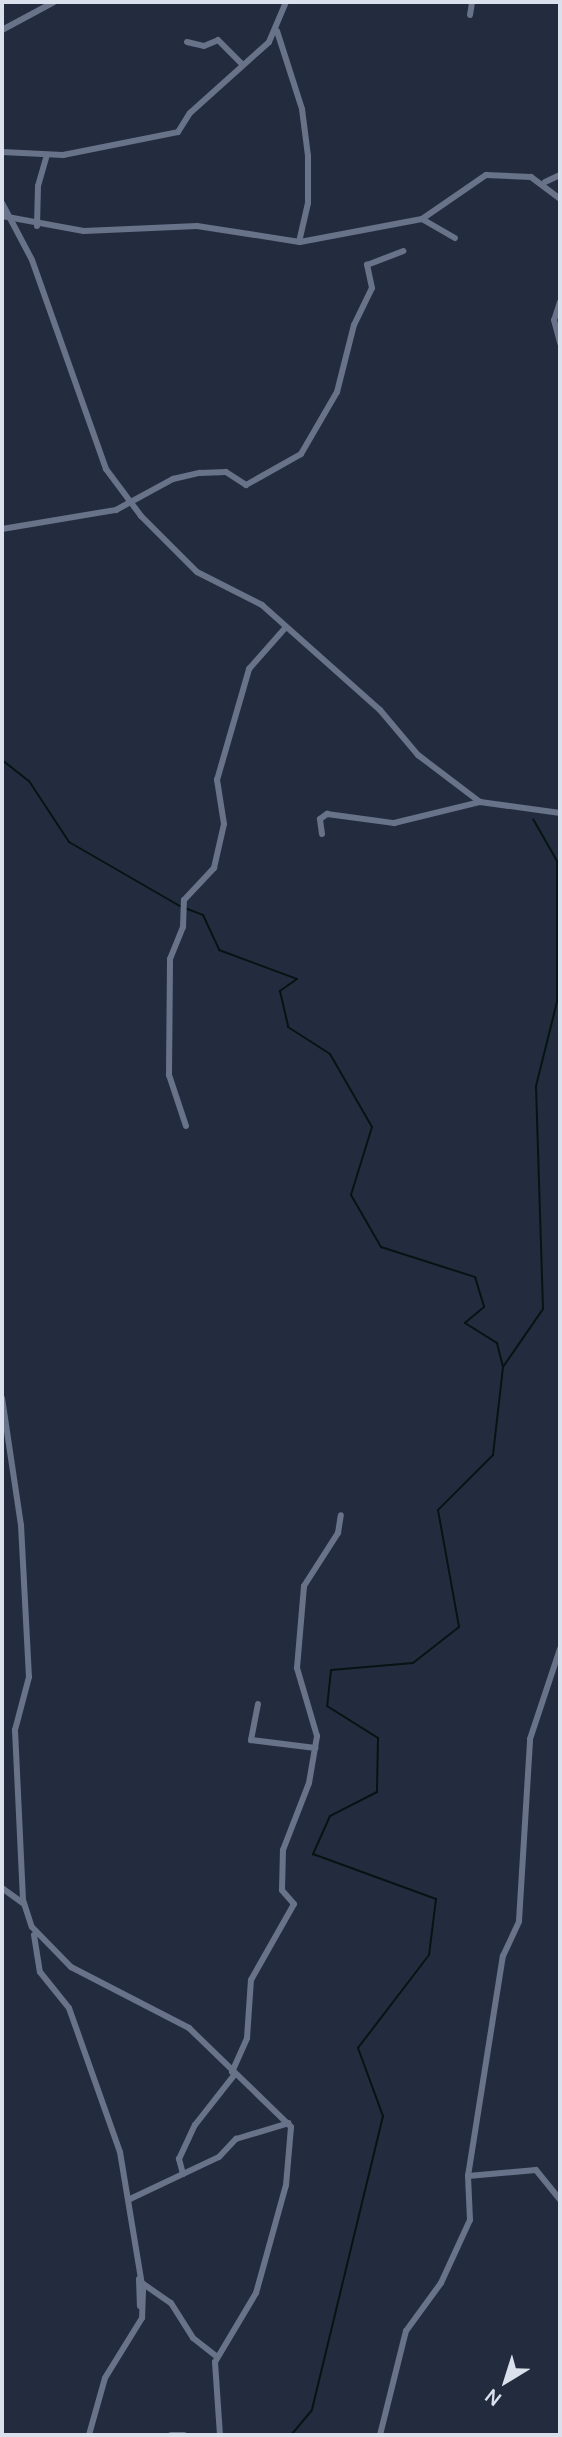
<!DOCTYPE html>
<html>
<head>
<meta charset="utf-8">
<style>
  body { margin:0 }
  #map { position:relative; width:562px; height:2437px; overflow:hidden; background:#232c3e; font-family:Manrope,sans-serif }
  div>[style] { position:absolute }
  .stream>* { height:2px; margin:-1px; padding:0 1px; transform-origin:1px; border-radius:1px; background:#061313 }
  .minor>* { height:6px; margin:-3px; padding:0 3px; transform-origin:3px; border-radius:3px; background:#687288 }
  span { translate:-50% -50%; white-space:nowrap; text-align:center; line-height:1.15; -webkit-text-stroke:5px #232c3e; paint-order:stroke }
  .frame { position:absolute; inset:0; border:4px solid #dae0ec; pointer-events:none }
  .north { position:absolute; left:471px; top:2346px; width:70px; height:70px; -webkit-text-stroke:5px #232c3e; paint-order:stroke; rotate:218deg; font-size:19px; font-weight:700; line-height:28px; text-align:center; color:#dae0ec }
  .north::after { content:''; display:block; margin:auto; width:24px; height:32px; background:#dae0ec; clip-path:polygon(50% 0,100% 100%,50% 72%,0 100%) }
</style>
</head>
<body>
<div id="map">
  <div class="stream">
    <i style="left:2px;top:760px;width:34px;rotate:38deg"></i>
    <i style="left:29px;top:781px;width:73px;rotate:56.7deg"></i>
    <i style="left:69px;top:842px;width:128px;rotate:30deg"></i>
    <i style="left:185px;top:908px;width:19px;rotate:21deg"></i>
    <i style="left:203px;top:915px;width:38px;rotate:65deg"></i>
    <i style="left:219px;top:950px;width:83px;rotate:20.4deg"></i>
    <i style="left:297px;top:979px;width:21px;rotate:145deg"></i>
    <i style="left:280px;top:991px;width:37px;rotate:77deg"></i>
    <i style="left:288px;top:1027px;width:50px;rotate:32.7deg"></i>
    <i style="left:330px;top:1054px;width:84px;rotate:60.1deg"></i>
    <i style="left:372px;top:1127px;width:71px;rotate:107.2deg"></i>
    <i style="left:351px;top:1195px;width:60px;rotate:60deg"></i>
    <i style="left:381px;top:1247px;width:99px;rotate:17.7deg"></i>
    <i style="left:475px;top:1277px;width:31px;rotate:73deg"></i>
    <i style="left:484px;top:1307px;width:25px;rotate:140deg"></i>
    <i style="left:465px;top:1323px;width:38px;rotate:32deg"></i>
    <i style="left:497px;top:1343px;width:25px;rotate:76deg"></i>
    <i style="left:503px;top:1367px;width:89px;rotate:96.5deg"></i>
    <i style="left:493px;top:1455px;width:78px;rotate:135deg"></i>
    <i style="left:438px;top:1510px;width:119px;rotate:79.8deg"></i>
    <i style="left:459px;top:1627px;width:58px;rotate:142deg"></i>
    <i style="left:413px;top:1663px;width:82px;rotate:175.1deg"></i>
    <i style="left:331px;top:1670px;width:36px;rotate:96deg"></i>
    <i style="left:327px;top:1706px;width:60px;rotate:32.1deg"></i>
    <i style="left:378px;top:1738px;width:54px;rotate:91.1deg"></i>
    <i style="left:377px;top:1792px;width:53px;rotate:152.9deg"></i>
    <i style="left:330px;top:1816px;width:42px;rotate:114.1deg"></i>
    <i style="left:313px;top:1854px;width:131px;rotate:20.1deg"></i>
    <i style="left:436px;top:1899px;width:56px;rotate:97.1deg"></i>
    <i style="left:429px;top:1955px;width:117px;rotate:127.4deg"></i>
    <i style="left:358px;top:2048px;width:72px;rotate:69.8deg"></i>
    <i style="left:383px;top:2116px;width:302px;rotate:103.6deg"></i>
    <i style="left:312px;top:2410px;width:33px;rotate:130deg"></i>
    <i style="left:503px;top:1367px;width:70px;rotate:-55.4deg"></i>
    <i style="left:543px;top:1309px;width:223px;rotate:-91.8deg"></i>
    <i style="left:536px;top:1086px;width:87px;rotate:-76deg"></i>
    <i style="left:557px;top:1002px;width:141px;rotate:-90deg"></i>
    <i style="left:557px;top:861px;width:48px;rotate:-119.7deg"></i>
  </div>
  <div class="minor">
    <i style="left:470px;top:15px;width:13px;rotate:-81deg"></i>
    <i style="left:2px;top:30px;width:59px;rotate:-28.3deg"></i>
    <i style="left:277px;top:31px;width:82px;rotate:72.2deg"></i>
    <i style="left:302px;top:109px;width:47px;rotate:82.7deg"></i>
    <i style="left:308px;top:156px;width:47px;rotate:90deg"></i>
    <i style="left:308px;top:203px;width:40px;rotate:103deg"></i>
    <i style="left:187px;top:42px;width:17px;rotate:13deg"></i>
    <i style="left:204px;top:46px;width:15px;rotate:-23deg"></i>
    <i style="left:218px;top:40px;width:34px;rotate:45deg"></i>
    <i style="left:2px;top:152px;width:61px;rotate:2.8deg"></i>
    <i style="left:63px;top:155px;width:117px;rotate:-11.3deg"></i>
    <i style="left:178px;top:132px;width:22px;rotate:-58deg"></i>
    <i style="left:190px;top:113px;width:106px;rotate:-41.9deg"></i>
    <i style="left:269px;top:42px;width:43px;rotate:-67deg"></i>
    <i style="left:545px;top:182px;width:17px;rotate:-25deg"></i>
    <i style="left:2px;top:203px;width:64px;rotate:62.2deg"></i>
    <i style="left:32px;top:260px;width:222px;rotate:70.5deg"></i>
    <i style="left:106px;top:469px;width:59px;rotate:53.3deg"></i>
    <i style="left:141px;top:516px;width:79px;rotate:45deg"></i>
    <i style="left:197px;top:572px;width:73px;rotate:26.9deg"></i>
    <i style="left:262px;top:605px;width:158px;rotate:41.7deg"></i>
    <i style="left:380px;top:710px;width:59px;rotate:49.8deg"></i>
    <i style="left:418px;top:755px;width:78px;rotate:37.2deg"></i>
    <i style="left:480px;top:802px;width:81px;rotate:7.8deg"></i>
    <i style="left:2px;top:216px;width:83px;rotate:10.4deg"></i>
    <i style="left:84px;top:231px;width:113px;rotate:-2.5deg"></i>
    <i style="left:197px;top:226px;width:104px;rotate:8.8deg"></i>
    <i style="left:300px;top:242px;width:124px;rotate:-10.7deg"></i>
    <i style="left:422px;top:219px;width:38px;rotate:30deg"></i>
    <i style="left:422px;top:219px;width:78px;rotate:-34.5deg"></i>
    <i style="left:486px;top:175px;width:45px;rotate:2.5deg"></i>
    <i style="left:531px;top:177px;width:36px;rotate:37deg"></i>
    <i style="left:37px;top:226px;width:40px;rotate:-88.6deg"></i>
    <i style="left:38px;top:186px;width:32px;rotate:-74deg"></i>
    <i style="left:560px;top:302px;width:19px;rotate:108deg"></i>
    <i style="left:554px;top:320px;width:24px;rotate:75deg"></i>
    <i style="left:2px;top:529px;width:116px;rotate:-9.5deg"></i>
    <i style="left:116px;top:510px;width:65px;rotate:-28.5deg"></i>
    <i style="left:173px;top:479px;width:28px;rotate:-13deg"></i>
    <i style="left:200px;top:473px;width:26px;rotate:-2deg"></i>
    <i style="left:226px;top:472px;width:24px;rotate:33deg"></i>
    <i style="left:246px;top:485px;width:63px;rotate:-29.4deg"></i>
    <i style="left:301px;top:454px;width:72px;rotate:-59.9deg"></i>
    <i style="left:337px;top:392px;width:69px;rotate:-75.8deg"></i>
    <i style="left:354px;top:325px;width:41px;rotate:-64.1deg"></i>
    <i style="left:372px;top:288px;width:24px;rotate:-102deg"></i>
    <i style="left:367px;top:265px;width:39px;rotate:-21deg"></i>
    <i style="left:322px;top:834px;width:15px;rotate:-98deg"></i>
    <i style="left:320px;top:819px;width:9px;rotate:-36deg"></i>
    <i style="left:327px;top:814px;width:68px;rotate:7.7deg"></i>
    <i style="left:394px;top:823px;width:89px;rotate:-13.7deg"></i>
    <i style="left:186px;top:1126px;width:54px;rotate:-108.4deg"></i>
    <i style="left:169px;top:1075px;width:116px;rotate:-89.5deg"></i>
    <i style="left:170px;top:959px;width:35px;rotate:-68deg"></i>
    <i style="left:183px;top:927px;width:27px;rotate:-88deg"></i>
    <i style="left:184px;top:900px;width:44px;rotate:-46.8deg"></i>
    <i style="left:214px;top:868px;width:45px;rotate:-77.2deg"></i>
    <i style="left:224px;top:824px;width:45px;rotate:-99deg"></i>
    <i style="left:217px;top:780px;width:116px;rotate:-73.9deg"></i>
    <i style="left:249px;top:669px;width:56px;rotate:-48.6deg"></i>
    <i style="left:2px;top:1398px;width:128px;rotate:81.5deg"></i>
    <i style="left:21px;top:1525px;width:152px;rotate:87deg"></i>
    <i style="left:29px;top:1677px;width:55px;rotate:104.8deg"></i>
    <i style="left:15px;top:1730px;width:170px;rotate:87.3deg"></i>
    <i style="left:23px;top:1900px;width:28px;rotate:72deg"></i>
    <i style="left:32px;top:1927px;width:56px;rotate:45.7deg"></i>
    <i style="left:71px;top:1967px;width:133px;rotate:27.3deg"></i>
    <i style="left:189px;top:2028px;width:142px;rotate:44.1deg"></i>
    <i style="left:291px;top:2127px;width:58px;rotate:94.9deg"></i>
    <i style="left:286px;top:2185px;width:112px;rotate:105.5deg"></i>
    <i style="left:256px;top:2293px;width:80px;rotate:120.7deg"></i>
    <i style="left:215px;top:2362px;width:73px;rotate:86.1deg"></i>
    <i style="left:258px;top:1704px;width:37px;rotate:101deg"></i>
    <i style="left:251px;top:1740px;width:65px;rotate:7deg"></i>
    <i style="left:2px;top:1888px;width:26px;rotate:36deg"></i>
    <i style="left:34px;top:1935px;width:37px;rotate:81deg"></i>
    <i style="left:40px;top:1972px;width:46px;rotate:51.1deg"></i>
    <i style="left:69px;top:2008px;width:153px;rotate:70.5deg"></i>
    <i style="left:120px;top:2152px;width:141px;rotate:80.6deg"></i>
    <i style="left:143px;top:2291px;width:27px;rotate:92deg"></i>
    <i style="left:142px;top:2318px;width:70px;rotate:121.7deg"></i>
    <i style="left:105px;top:2378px;width:59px;rotate:105.7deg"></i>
    <i style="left:232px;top:2072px;width:37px;rotate:-66deg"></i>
    <i style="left:247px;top:2038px;width:58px;rotate:-86.1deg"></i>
    <i style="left:251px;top:1980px;width:87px;rotate:-60.5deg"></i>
    <i style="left:294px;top:1904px;width:18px;rotate:-131deg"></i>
    <i style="left:282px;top:1890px;width:40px;rotate:-88.6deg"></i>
    <i style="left:283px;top:1850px;width:72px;rotate:-68.8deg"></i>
    <i style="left:309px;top:1783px;width:48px;rotate:-80.3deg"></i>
    <i style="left:317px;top:1736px;width:71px;rotate:-106.4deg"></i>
    <i style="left:297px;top:1668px;width:82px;rotate:-85.1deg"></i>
    <i style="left:304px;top:1586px;width:63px;rotate:-57.3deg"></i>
    <i style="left:338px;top:1533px;width:18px;rotate:-81deg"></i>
    <i style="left:183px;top:2174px;width:16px;rotate:-105deg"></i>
    <i style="left:179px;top:2159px;width:38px;rotate:-65deg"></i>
    <i style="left:195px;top:2125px;width:65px;rotate:-51.9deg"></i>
    <i style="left:468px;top:2176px;width:223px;rotate:-81deg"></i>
    <i style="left:503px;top:1956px;width:38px;rotate:-65deg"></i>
    <i style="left:519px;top:1921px;width:182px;rotate:-86.5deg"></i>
    <i style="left:530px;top:1739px;width:95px;rotate:-71.6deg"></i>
    <i style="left:130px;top:2199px;width:98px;rotate:-25.3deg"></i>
    <i style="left:219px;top:2157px;width:25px;rotate:-47deg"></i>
    <i style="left:236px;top:2139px;width:55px;rotate:-16.8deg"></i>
    <i style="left:139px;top:2279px;width:27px;rotate:88deg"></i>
    <i style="left:142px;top:2283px;width:35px;rotate:35deg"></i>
    <i style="left:171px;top:2303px;width:41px;rotate:57.8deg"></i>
    <i style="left:193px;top:2338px;width:31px;rotate:38deg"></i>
    <i style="left:171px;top:2435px;width:13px"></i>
    <i style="left:380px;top:2435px;width:107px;rotate:-76deg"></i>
    <i style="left:406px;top:2331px;width:59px;rotate:-53.9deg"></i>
    <i style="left:441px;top:2283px;width:69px;rotate:-65.3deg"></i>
    <i style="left:470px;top:2220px;width:44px;rotate:-92.6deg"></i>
    <i style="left:468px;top:2176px;width:68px;rotate:-5deg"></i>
    <i style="left:536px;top:2170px;width:38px;rotate:51deg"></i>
  </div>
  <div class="frame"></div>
  <div class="north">N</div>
</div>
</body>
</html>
